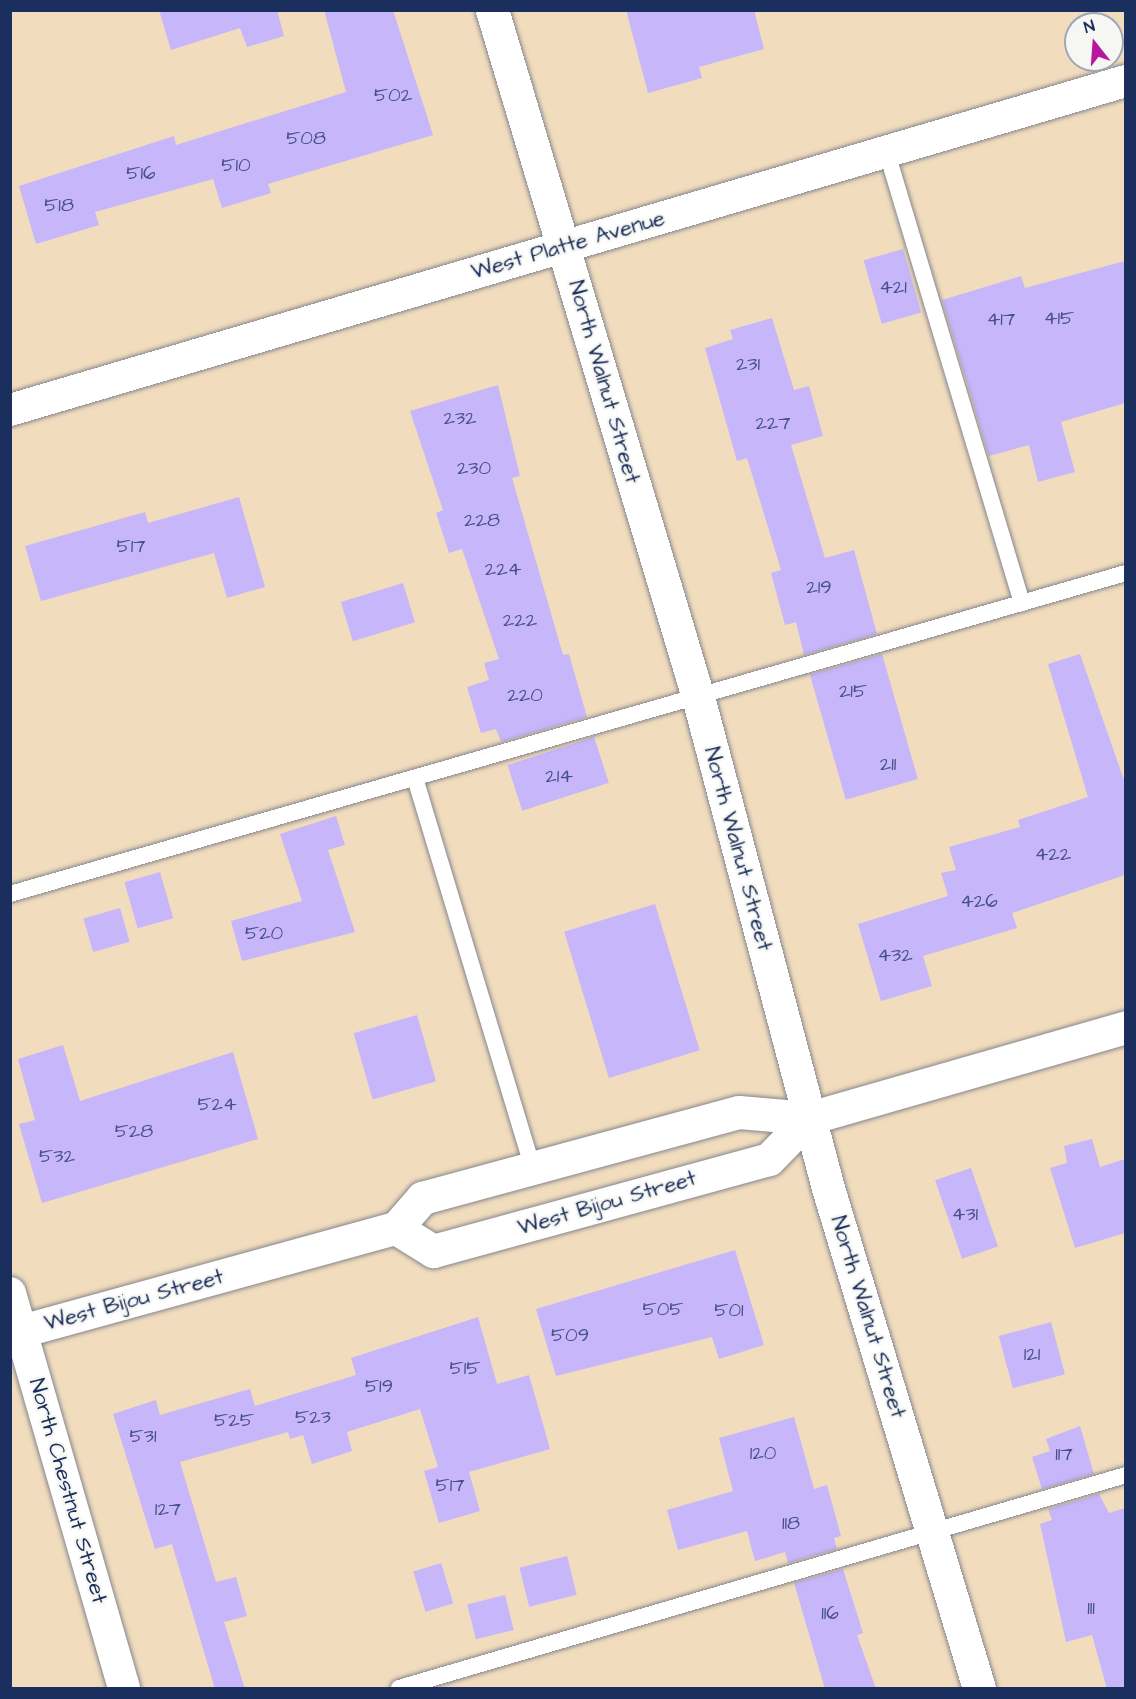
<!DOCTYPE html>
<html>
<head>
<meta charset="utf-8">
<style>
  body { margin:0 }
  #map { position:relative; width:1136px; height:1699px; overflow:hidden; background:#f1dcbd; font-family:"Architects Daughter",sans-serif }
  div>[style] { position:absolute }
  .building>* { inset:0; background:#c7b6fa; transform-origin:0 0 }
  .roads { filter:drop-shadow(0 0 2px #86868e) drop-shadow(0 0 2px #86868e) }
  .service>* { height:16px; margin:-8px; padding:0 8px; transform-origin:8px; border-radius:8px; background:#fff }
  .minor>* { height:32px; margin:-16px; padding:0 16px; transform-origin:16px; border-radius:16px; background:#fff }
  .secondary>* { height:33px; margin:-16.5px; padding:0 16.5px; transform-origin:16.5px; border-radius:16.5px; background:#fff }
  span { translate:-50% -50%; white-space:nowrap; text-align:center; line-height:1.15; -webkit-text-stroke:4.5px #f6f6f2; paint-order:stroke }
  .number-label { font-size:20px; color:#465185 }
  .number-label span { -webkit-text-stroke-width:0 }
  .street-label { font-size:22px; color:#1b2f5e }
  .frame { position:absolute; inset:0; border:12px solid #1b2f5e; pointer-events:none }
  .north { position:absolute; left:1064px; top:12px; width:60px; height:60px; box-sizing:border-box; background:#f6f6f2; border:2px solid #9ea6b7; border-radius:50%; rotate:343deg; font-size:16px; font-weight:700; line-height:24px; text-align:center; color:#1b2f5e }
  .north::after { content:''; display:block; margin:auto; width:21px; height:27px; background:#b5179e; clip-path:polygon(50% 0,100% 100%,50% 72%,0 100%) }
</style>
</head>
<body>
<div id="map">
  <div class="building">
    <i style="clip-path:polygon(159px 10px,277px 10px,284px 36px,247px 47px,240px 28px,171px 50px)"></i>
    <i style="clip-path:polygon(324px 10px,393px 10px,433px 135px,268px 184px,271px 193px,222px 208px,213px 179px,95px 212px,99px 225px,36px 244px,19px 186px,174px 136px,176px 145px,346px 92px)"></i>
    <i style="clip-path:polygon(626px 10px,754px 10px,764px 49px,699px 67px,702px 78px,648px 93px)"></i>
    <i style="left:903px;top:249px;width:66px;height:41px;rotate:74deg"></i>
    <i style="clip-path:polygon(1125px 261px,1125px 403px,1061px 422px,1075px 472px,1038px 482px,1029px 445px,989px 456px,942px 300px,1021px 276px,1025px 288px)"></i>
    <i style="clip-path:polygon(772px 318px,794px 390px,809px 386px,823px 436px,791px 445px,825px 558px,854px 550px,877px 634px,804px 655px,796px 622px,785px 625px,771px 573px,781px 570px,747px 458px,737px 461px,705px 348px,733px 339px,730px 330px)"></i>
    <i style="clip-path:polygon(498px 385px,520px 476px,512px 478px,563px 655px,569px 654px,587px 717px,501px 742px,496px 729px,481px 733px,467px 687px,489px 680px,484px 663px,499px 659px,462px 549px,449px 553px,436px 513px,443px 510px,410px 411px)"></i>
    <i style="clip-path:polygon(239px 497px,265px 587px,227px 598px,214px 553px,41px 601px,25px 546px,145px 512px,148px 523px)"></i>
    <i style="left:403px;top:583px;width:41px;height:65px;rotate:73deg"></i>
    <i style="left:882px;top:654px;width:130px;height:75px;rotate:74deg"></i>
    <i style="clip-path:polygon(1080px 654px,1125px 783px,1125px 875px,1012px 913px,1017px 928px,923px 956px,932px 986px,881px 1001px,858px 924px,948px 896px,941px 873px,956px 870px,949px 847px,1020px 827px,1018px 820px,1088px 797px,1048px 664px)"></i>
    <i style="left:594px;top:737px;width:48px;height:91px;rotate:72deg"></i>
    <i style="clip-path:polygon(336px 816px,345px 845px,328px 850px,355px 932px,242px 961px,231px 921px,302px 901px,280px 834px)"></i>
    <i style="left:160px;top:872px;width:48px;height:37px;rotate:74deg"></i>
    <i style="left:655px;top:904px;width:153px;height:95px;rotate:73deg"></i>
    <i style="left:120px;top:908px;width:35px;height:38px;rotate:74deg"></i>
    <i style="left:417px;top:1015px;width:69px;height:66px;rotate:74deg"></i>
    <i style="clip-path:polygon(63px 1045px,80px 1101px,233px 1052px,258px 1139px,42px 1203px,19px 1124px,35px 1120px,18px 1059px)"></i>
    <i style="clip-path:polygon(1092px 1139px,1100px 1167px,1125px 1159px,1125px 1233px,1075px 1248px,1050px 1168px,1067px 1163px,1064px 1146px)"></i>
    <i style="left:971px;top:1168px;width:83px;height:38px;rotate:71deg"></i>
    <i style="clip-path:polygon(735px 1250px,764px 1345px,719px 1359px,712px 1337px,556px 1376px,536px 1309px)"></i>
    <i style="clip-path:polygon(478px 1317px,497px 1384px,529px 1375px,550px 1449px,469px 1472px,480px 1511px,439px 1523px,424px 1471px,438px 1467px,420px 1409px,347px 1432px,352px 1451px,312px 1464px,303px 1435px,290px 1439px,288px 1432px,180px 1462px,216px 1582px,236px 1577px,247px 1616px,224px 1622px,245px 1689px,215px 1689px,172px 1544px,155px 1549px,113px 1414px,156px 1400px,160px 1415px,250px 1389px,255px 1406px,356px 1375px,351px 1358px)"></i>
    <i style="left:1051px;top:1322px;width:54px;height:54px;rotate:75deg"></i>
    <i style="clip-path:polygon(794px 1417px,814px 1489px,827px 1485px,841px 1536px,834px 1538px,837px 1549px,788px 1563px,785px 1552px,755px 1561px,747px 1531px,678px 1550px,667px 1510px,733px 1491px,719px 1438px)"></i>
    <i style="clip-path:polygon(1080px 1426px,1094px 1474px,1042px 1489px,1032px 1457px,1050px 1451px,1046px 1439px)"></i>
    <i style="clip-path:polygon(1099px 1494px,1109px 1513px,1125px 1508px,1125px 1689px,1107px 1689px,1092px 1635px,1066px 1642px,1040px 1524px,1052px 1520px,1048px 1509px)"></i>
    <i style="left:567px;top:1556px;width:40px;height:49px;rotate:76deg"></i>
    <i style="left:441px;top:1563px;width:42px;height:29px;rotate:73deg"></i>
    <i style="clip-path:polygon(843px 1569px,863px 1633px,857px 1635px,876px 1689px,825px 1689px,794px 1583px)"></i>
    <i style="left:505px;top:1595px;width:36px;height:39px;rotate:76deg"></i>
  </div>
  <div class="roads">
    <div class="service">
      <i style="left:887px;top:153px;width:470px;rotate:73.3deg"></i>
      <i style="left:415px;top:778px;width:407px;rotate:73.2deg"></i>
      <i style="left:10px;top:894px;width:1161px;rotate:-16.05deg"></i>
      <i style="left:399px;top:1688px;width:758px;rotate:-16.33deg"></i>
    </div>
    <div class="minor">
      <i style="left:10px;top:410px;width:1163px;rotate:-16.43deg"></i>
      <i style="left:10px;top:1293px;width:411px;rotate:73.9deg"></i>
    </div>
    <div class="secondary">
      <i style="left:492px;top:10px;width:717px;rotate:73.31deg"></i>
      <i style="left:698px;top:697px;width:508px;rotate:75.17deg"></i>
      <i style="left:828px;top:1188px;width:522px;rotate:73.2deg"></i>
      <i style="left:396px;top:1228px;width:44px;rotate:31.9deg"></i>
      <i style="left:433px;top:1251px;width:348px;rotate:-15.3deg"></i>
      <i style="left:769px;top:1159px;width:57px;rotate:-45.7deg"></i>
      <i style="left:10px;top:1334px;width:400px;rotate:-15.4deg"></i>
      <i style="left:396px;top:1228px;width:40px;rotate:-49deg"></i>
      <i style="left:422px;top:1198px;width:328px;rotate:-15.2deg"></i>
      <i style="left:739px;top:1112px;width:70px;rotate:4.9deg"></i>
      <i style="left:809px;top:1118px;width:330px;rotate:-16deg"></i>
    </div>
  </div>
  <div class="number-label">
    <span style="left:393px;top:95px">502</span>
    <span style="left:306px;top:138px">508</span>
    <span style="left:236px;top:165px">510</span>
    <span style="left:141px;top:173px">516</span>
    <span style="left:59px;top:205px">518</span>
    <span style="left:893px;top:287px">421</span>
    <span style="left:1059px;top:318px">415</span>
    <span style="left:1001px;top:319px">417</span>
    <span style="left:748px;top:364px">231</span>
    <span style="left:460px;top:418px">232</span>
    <span style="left:773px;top:423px">227</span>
    <span style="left:474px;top:468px">230</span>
    <span style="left:482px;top:520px">228</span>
    <span style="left:131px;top:546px">517</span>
    <span style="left:503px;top:569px">224</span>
    <span style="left:819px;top:587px">219</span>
    <span style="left:520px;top:620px">222</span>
    <span style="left:853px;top:691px">215</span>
    <span style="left:525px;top:695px">220</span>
    <span style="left:888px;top:764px">211</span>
    <span style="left:559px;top:776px">214</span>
    <span style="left:1053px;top:854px">422</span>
    <span style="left:979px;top:901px">426</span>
    <span style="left:264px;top:933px">520</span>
    <span style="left:895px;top:955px">432</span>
    <span style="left:217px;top:1104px">524</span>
    <span style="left:134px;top:1131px">528</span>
    <span style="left:57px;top:1156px">532</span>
    <span style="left:965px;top:1214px">431</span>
    <span style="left:663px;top:1309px">505</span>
    <span style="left:729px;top:1310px">501</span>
    <span style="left:570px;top:1335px">509</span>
    <span style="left:1032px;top:1354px">121</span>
    <span style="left:465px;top:1368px">515</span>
    <span style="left:379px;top:1386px">519</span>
    <span style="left:313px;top:1417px">523</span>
    <span style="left:234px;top:1420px">525</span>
    <span style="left:143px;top:1436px">531</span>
    <span style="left:763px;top:1453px">120</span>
    <span style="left:1064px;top:1454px">117</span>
    <span style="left:450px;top:1485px">517</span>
    <span style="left:168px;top:1509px">127</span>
    <span style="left:791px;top:1523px">118</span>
    <span style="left:1091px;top:1608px">111</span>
    <span style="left:830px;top:1613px">116</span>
  </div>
  <div class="street-label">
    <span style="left:568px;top:245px;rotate:-16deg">West Platte Avenue</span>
    <span style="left:604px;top:382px;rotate:74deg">North Walnut Street</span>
    <span style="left:738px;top:849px;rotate:75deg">North Walnut Street</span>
    <span style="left:607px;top:1203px;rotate:-16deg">West Bijou Street</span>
    <span style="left:134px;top:1300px;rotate:-15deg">West Bijou Street</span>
    <span style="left:868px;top:1317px;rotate:73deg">North Walnut Street</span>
    <span style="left:68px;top:1491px;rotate:74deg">North Chestnut Street</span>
  </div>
  <div class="frame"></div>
  <div class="north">N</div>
</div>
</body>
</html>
